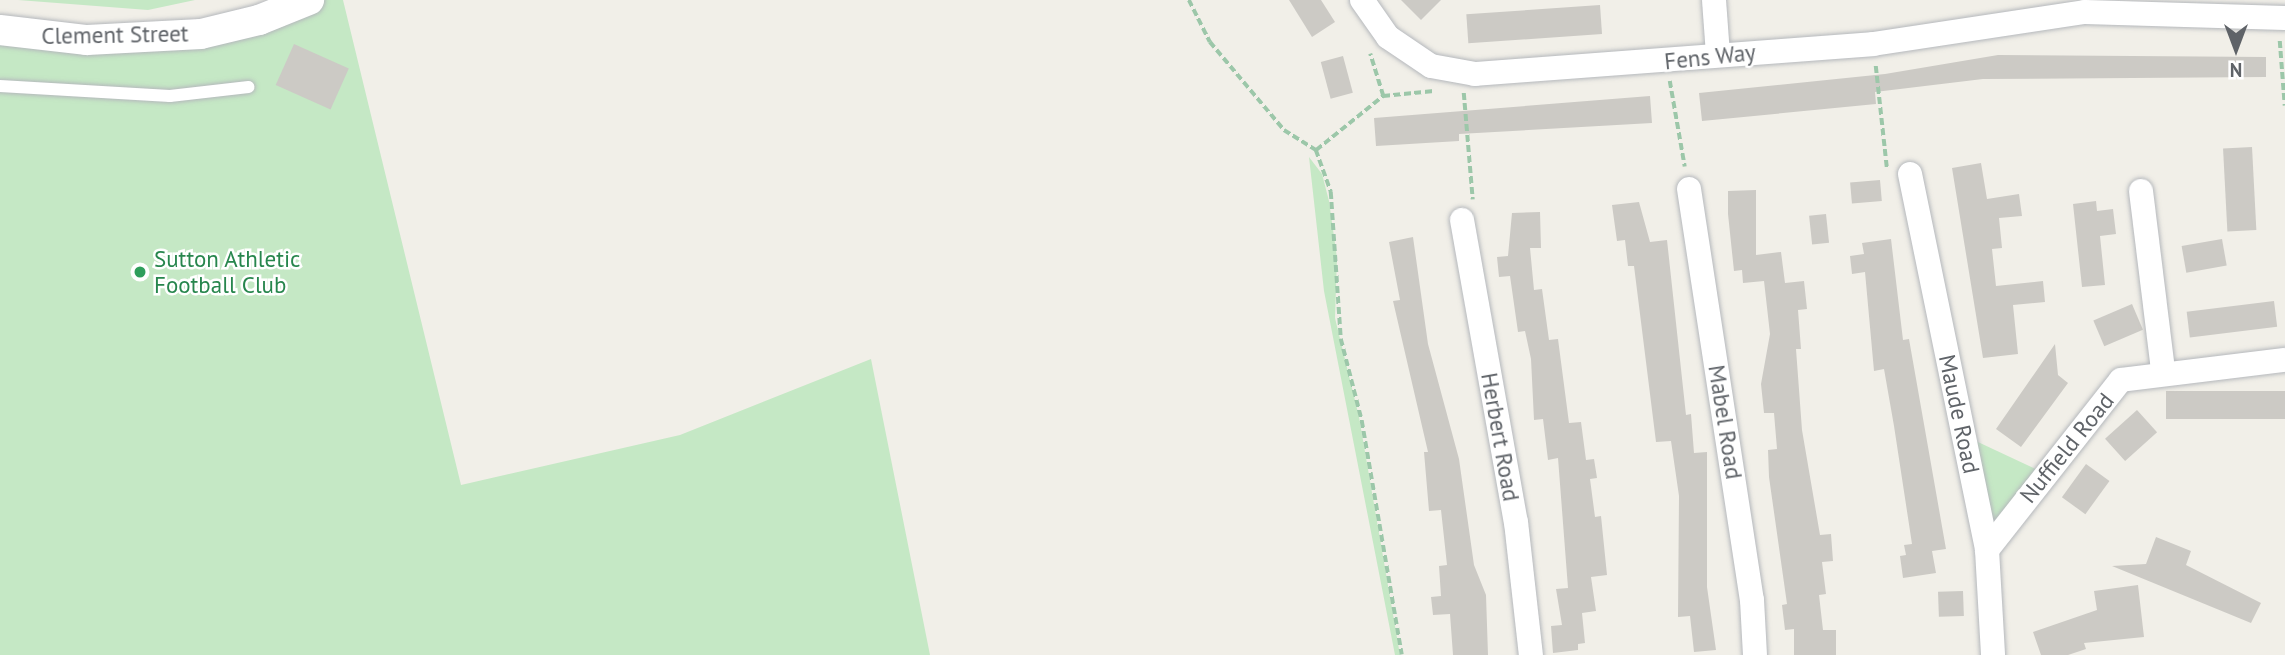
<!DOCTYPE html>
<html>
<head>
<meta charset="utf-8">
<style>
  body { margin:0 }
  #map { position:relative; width:2285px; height:655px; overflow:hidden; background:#f1efe8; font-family:"PT Sans",sans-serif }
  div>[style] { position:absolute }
  .green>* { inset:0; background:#c5e8c5 }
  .building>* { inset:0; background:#cccac5; transform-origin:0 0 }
  .path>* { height:3.5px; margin-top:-1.75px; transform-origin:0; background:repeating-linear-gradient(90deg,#9cc7a9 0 7px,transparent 0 10.5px) }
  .roads { filter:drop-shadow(0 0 2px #b5b8bc) drop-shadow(0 0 2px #b5b8bc) }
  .service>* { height:12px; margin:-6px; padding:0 6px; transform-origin:6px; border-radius:6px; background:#fff }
  .minor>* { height:24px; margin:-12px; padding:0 12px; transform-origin:12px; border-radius:12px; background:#fff }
  .tertiary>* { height:30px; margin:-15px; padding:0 15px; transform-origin:15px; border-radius:15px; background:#fff }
  .dots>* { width:19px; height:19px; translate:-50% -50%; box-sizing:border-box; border:4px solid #fff; border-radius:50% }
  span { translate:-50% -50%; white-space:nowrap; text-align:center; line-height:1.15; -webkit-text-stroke:5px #fff; paint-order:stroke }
  .street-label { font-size:23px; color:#5f6368 }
  .leisure-label { font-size:23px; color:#27864d }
  .left { translate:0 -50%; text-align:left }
  .north { position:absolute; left:2201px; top:14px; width:70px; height:70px; -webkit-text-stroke:5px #fff; paint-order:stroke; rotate:180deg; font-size:19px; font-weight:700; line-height:28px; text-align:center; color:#5f6368 }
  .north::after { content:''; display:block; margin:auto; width:24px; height:32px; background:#5f6368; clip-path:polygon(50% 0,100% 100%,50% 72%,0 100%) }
</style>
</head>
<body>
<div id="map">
  <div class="green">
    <i style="clip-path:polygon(18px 0,195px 0,148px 10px)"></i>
    <i style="clip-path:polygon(309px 0,343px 0,461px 485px,680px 435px,871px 359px,930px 655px,0 655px,0 30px,87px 40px)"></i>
    <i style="clip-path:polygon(1309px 157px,1322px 174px,1329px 201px,1337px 258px,1335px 318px,1359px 417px,1400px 655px,1395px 655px,1324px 291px)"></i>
    <i style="clip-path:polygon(1963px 435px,2044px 473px,1987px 550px)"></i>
  </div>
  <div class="building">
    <i style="clip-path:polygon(1289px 0,1321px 0,1335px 22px,1312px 37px)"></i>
    <i style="clip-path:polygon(1401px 0,1441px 0,1421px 20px)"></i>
    <i style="left:1600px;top:5px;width:29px;height:134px;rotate:86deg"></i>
    <i style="left:294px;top:44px;width:60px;height:45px;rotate:24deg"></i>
    <i style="clip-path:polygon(1998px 55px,2266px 57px,2266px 77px,1983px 79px,1875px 92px,1876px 104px,1702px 121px,1699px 93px,1885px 74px)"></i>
    <i style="left:1343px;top:56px;width:38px;height:23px;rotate:75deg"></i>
    <i style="clip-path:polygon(1650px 96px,1652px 123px,1459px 134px,1459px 141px,1376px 146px,1374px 118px)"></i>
    <i style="left:2252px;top:147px;width:83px;height:29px;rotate:87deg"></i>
    <i style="clip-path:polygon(1981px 163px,1987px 199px,2019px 194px,2022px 216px,1999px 218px,2002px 248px,1992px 249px,1996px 286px,2043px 281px,2045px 302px,2013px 305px,2018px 354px,1983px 358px,1952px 168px)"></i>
    <i style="left:1880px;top:180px;width:21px;height:30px;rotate:85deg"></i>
    <i style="clip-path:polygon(1756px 190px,1756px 255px,1781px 252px,1785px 283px,1804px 281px,1807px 309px,1798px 310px,1801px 349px,1796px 349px,1802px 430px,1820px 535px,1831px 534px,1833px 561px,1822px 562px,1826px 594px,1819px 595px,1823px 630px,1836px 630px,1836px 655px,1794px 655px,1794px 629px,1785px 630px,1782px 605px,1787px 604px,1769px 477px,1768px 450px,1777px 449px,1774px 413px,1764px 413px,1761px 384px,1770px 334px,1764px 281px,1743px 283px,1742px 270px,1734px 271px,1728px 214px,1728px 191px)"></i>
    <i style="clip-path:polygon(2096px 201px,2097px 211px,2113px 209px,2116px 234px,2100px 236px,2105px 285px,2082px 287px,2073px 204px)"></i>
    <i style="clip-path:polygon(1639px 202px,1650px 242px,1667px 240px,1686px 415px,1691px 414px,1694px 453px,1707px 452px,1707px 587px,1716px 650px,1694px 652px,1690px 616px,1678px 617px,1679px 496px,1671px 441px,1656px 442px,1634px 266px,1628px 266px,1625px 240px,1617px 241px,1612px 205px)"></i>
    <i style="clip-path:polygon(1540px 212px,1541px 248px,1530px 248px,1534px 290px,1542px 289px,1549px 340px,1558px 339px,1569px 423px,1581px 422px,1586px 460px,1594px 459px,1597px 478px,1590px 479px,1595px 517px,1601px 516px,1607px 575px,1591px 577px,1596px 611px,1582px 613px,1585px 643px,1578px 644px,1578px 650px,1553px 653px,1551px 626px,1562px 625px,1556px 589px,1568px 588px,1558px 458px,1548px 460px,1543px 419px,1534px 420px,1531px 359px,1525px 331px,1518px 332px,1510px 276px,1499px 277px,1497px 257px,1508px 256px,1512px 213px)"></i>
    <i style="left:1826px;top:214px;width:29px;height:17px;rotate:84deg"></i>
    <i style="clip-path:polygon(1413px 237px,1428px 344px,1459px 459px,1474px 565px,1486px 595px,1488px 655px,1453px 655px,1450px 614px,1433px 615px,1431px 597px,1441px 596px,1439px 566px,1447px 565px,1441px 510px,1429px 511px,1424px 452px,1428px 452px,1393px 301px,1400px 300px,1389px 242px)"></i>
    <i style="clip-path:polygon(1891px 239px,1903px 340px,1909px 339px,1946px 549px,1932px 551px,1936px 573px,1903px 578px,1900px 556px,1906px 555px,1904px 545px,1912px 544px,1894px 426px,1884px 369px,1874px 371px,1865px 272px,1852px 274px,1850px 256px,1864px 254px,1862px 243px)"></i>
    <i style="left:2222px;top:239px;width:27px;height:41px;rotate:80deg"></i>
    <i style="left:2274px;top:301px;width:26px;height:88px;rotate:83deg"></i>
    <i style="left:2132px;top:304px;width:28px;height:42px;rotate:67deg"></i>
    <i style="clip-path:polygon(2055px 344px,2058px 375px,2068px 383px,2021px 447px,1996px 429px)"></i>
    <i style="left:2285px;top:391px;width:28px;height:119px;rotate:90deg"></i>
    <i style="left:2137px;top:410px;width:30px;height:43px;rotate:48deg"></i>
    <i style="left:2086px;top:464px;width:29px;height:41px;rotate:36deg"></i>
    <i style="clip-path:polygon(2156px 537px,2191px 551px,2186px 565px,2261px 603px,2251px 623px,2112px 566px,2146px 564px)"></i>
    <i style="clip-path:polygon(2138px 585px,2144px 637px,2084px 643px,2086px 649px,2068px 655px,2041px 655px,2033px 632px,2097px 610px,2094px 591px)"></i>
    <i style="left:1963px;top:591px;width:25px;height:25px;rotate:88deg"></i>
  </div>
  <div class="path">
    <i style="left:1189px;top:0;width:47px;rotate:63.4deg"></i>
    <i style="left:1210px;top:42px;width:115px;rotate:49.9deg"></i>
    <i style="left:1284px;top:130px;width:38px;rotate:32deg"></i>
    <i style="left:1316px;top:150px;width:45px;rotate:70.3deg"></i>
    <i style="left:1331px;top:192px;width:147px;rotate:86.1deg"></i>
    <i style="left:1341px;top:339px;width:85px;rotate:75.6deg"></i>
    <i style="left:1362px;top:421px;width:237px;rotate:80.3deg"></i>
    <i style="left:2280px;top:41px;width:65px;rotate:85.6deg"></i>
    <i style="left:1876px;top:66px;width:102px;rotate:83.8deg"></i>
    <i style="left:1670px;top:81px;width:87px;rotate:80.1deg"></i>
    <i style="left:1464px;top:93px;width:107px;rotate:85.2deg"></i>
    <i style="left:1383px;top:96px;width:51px;rotate:-5.6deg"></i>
    <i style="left:1316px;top:150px;width:86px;rotate:-38.9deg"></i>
    <i style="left:1383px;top:96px;width:44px;rotate:-107.2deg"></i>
  </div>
  <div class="roads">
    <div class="service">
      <i style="left:0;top:86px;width:170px;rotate:3.4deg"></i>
      <i style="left:170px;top:96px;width:79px;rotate:-6.6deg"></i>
    </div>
    <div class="minor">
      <i style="left:1362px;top:0;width:45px;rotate:54.9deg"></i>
      <i style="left:1388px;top:37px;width:52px;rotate:34deg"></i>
      <i style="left:1431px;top:66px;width:45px;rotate:10.3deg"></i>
      <i style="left:1475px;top:74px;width:399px;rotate:-4.3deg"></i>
      <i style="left:1873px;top:44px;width:214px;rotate:-8.6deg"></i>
      <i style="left:2085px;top:12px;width:200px;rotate:1.7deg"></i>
      <i style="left:1714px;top:0;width:55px;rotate:85.8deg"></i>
      <i style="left:1910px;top:174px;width:384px;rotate:78.4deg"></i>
      <i style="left:1987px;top:550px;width:105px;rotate:86.7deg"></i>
      <i style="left:1689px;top:189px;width:416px;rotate:81.3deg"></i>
      <i style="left:1752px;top:600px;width:55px;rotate:86.9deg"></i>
      <i style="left:2141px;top:191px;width:181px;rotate:83deg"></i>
      <i style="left:1462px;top:220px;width:307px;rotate:79.9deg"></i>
      <i style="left:1516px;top:522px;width:134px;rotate:83.6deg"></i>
      <i style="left:1987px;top:550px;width:216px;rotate:-51.8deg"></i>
      <i style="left:2121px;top:380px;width:165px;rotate:-7deg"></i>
    </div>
    <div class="tertiary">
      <i style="left:0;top:30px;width:88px;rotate:6.6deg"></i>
      <i style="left:87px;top:40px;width:114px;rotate:-3deg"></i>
      <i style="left:201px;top:34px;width:60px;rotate:-13.6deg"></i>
      <i style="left:259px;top:20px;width:54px;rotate:-21.8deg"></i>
    </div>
  </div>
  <div class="dots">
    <i style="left:140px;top:272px;background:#2e9e5b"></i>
  </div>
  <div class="street-label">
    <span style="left:115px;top:35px;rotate:-1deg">Clement Street</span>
    <span style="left:1710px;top:57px;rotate:-6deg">Fens Way</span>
    <span style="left:1959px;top:414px;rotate:78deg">Maude Road</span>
    <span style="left:1725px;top:422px;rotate:81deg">Mabel Road</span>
    <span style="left:1500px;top:437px;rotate:80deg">Herbert Road</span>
    <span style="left:2067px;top:448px;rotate:-51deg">Nuffield Road</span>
  </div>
  <div class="leisure-label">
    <span class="left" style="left:154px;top:272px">Sutton Athletic<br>Football Club</span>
  </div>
  <div class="north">N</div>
</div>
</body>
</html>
